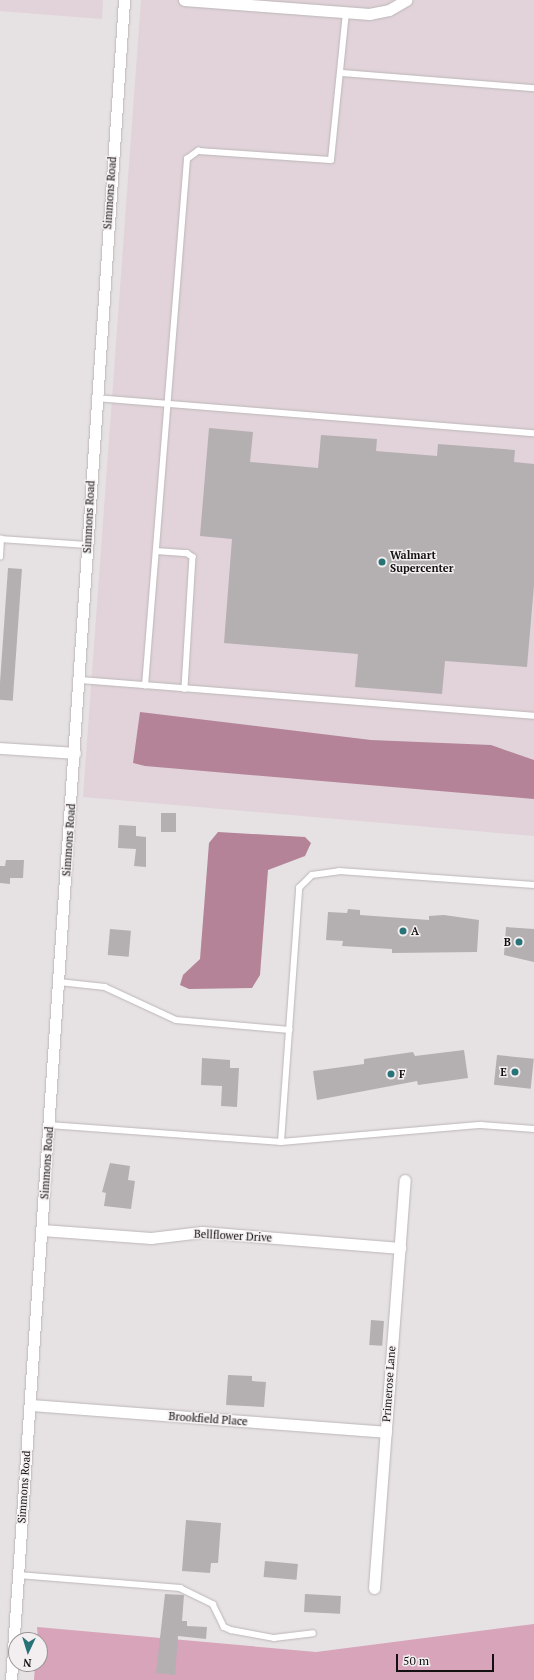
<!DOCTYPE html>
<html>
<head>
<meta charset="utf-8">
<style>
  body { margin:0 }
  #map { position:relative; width:534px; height:1680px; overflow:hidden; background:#e6e1e3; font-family:"PT Serif",serif }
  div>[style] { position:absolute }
  .built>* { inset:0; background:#e1d3d9 }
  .forest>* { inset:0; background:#d7a4b9 }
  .water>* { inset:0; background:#b48397 }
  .building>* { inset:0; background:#b4afb1; transform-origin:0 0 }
  .roads { filter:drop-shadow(0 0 1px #bcb6b8) drop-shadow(0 0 1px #bcb6b8) }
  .lane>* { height:5.5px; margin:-2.75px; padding:0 2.75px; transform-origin:2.75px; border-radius:2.75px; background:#fff }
  .street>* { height:11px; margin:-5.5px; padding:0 5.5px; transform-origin:5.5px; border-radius:5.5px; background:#fff }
  .dots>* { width:11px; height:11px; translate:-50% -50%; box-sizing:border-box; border:2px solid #f3eef0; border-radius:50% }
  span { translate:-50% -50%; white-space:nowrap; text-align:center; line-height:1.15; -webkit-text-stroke:3px #f3eef0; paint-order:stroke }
  .street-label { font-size:11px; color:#121011 }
  .poi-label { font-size:11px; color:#121011; font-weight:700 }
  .left { translate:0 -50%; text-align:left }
  .right { translate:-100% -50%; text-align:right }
  .north { position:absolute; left:8px; top:1632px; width:40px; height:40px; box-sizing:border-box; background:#f3eef0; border:1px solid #999597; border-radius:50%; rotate:184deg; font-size:11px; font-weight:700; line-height:16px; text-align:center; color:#121011 }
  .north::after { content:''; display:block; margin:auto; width:14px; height:18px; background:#287378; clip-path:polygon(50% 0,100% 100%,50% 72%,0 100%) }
  .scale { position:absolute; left:396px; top:1654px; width:98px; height:18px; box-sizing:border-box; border:2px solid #121011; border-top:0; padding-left:5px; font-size:12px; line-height:14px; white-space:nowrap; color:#121011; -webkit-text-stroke:3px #f3eef0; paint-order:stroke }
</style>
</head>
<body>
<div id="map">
  <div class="built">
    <i style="clip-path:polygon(0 0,103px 0,102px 19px,0 11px)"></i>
    <i style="clip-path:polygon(141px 0,534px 0,534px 836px,83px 797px)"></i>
  </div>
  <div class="forest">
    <i style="clip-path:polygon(534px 1624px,534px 1680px,34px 1680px,35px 1664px,40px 1664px,37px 1627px,316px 1652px)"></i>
  </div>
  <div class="water">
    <i style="clip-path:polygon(140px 712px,371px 740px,491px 745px,534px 760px,534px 799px,145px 766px,133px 763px)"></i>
    <i style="clip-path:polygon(218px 832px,305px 837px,311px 843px,305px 856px,268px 870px,260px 975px,252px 988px,189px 989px,180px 985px,183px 975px,200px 959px,209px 843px)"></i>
  </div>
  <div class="building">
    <i style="clip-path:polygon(209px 428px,253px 432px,250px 462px,318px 468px,321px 435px,377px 439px,376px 451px,437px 456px,438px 444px,515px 450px,514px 462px,534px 464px,534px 585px,527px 667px,445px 661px,442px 694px,355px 687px,358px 654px,224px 643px,232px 539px,200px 536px)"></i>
    <i style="left:8px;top:568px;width:14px;height:132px;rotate:4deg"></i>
    <i style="left:161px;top:813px;width:15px;height:19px"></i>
    <i style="clip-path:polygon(119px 825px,136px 826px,136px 836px,146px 837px,146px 867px,134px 866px,136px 849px,118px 848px)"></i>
    <i style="clip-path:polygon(6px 860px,24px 860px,23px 878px,10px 878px,10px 884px,0 883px,0 866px,5px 866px)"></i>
    <i style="clip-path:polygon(348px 909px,360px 910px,360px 915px,429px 920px,429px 916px,444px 915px,479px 920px,477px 952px,392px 953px,392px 949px,342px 946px,343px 941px,326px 940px,328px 912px,347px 913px)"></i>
    <i style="clip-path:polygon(506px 927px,534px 929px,534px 962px,504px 955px)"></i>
    <i style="left:110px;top:929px;width:21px;height:26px;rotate:5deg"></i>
    <i style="clip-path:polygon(464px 1050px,468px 1078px,418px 1085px,417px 1081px,317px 1100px,313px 1071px,364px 1064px,364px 1059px,413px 1052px,415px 1056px)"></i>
    <i style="left:497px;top:1055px;width:37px;height:30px;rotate:6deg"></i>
    <i style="clip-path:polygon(202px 1058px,230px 1060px,230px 1068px,239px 1068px,237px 1107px,221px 1106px,222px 1086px,201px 1085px)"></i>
    <i style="clip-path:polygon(110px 1163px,130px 1166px,128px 1180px,135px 1181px,131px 1209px,104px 1206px,106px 1193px,102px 1192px)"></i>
    <i style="left:371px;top:1320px;width:13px;height:25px;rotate:4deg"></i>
    <i style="clip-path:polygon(228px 1375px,252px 1376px,252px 1381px,266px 1382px,264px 1407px,226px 1405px)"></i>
    <i style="clip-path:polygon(186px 1520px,221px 1523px,218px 1563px,211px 1563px,210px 1573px,182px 1571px)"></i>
    <i style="left:265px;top:1561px;width:33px;height:16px;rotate:5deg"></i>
    <i style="clip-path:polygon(165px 1594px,184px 1595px,182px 1621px,187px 1621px,187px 1626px,207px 1627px,206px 1639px,178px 1636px,175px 1675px,156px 1673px)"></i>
    <i style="left:305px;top:1594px;width:36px;height:18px;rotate:3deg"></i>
  </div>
  <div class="roads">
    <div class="lane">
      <i style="left:342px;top:73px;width:193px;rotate:4.5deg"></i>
      <i style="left:95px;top:398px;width:440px;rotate:4.6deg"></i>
      <i style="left:0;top:539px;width:87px;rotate:3.9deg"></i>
      <i style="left:156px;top:551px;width:31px;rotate:4deg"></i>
      <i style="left:187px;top:553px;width:7px;rotate:34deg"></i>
      <i style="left:193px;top:557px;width:132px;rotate:93.5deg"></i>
      <i style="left:0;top:557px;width:18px;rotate:-87deg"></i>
      <i style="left:80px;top:680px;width:455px;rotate:4.5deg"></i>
      <i style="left:145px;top:686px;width:529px;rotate:-85.44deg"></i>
      <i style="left:187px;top:159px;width:14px;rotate:-36deg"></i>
      <i style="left:198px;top:151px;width:133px;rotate:3.9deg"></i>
      <i style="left:331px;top:160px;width:149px;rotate:-84.2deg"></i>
      <i style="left:59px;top:982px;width:46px;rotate:6.2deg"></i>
      <i style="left:105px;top:987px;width:78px;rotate:24.9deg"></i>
      <i style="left:176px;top:1020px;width:114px;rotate:5deg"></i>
      <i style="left:49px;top:1125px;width:233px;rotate:4.2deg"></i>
      <i style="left:281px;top:1142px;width:201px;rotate:-4.9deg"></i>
      <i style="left:481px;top:1125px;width:53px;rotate:4.3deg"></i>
      <i style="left:281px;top:1142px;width:255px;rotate:-85.9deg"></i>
      <i style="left:299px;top:888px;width:18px;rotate:-45deg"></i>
      <i style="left:312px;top:875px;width:27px;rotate:-8deg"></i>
      <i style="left:339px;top:871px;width:196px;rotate:4.1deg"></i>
      <i style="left:18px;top:1575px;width:163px;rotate:4.6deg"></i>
      <i style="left:180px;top:1588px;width:37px;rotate:26deg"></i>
      <i style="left:213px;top:1604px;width:25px;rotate:64deg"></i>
      <i style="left:224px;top:1627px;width:8px;rotate:23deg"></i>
      <i style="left:231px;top:1630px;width:44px;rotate:10.5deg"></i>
      <i style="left:274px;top:1638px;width:39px;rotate:-7deg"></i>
    </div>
    <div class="street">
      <i style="left:184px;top:0;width:186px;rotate:4.3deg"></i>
      <i style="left:369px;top:14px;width:20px;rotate:-11deg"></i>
      <i style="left:389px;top:10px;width:20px;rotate:-30deg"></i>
      <i style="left:0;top:748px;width:75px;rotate:3.8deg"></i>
      <i style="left:42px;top:1230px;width:109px;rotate:4.2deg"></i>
      <i style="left:151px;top:1238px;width:51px;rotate:-6.7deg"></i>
      <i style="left:202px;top:1232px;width:199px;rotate:4.6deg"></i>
      <i style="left:30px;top:1405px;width:357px;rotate:4.3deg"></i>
      <i style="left:374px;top:1588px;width:409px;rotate:-85.7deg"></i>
      <i style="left:11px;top:1680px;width:1684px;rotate:-86.15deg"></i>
    </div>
  </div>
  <div class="dots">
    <i style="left:382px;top:562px;background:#287378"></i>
    <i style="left:403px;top:931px;background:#287378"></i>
    <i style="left:519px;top:942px;background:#287378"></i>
    <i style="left:515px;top:1072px;background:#287378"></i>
    <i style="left:391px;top:1074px;background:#287378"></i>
  </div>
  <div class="street-label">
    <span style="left:110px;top:193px;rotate:-86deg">Simmons Road</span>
    <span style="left:89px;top:517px;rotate:-87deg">Simmons Road</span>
    <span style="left:69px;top:840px;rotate:-86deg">Simmons Road</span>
    <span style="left:47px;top:1163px;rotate:-86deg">Simmons Road</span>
    <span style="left:233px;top:1236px;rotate:3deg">Bellflower Drive</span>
    <span style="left:389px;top:1384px;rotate:-86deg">Primerose Lane</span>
    <span style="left:208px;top:1419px;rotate:4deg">Brookfield Place</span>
    <span style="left:24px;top:1487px;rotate:-86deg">Simmons Road</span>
  </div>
  <div class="poi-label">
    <span class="left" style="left:390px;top:562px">Walmart<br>Supercenter</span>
    <span class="left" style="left:411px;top:931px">A</span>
    <span class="right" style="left:511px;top:942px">B</span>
    <span class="right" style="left:507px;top:1072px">E</span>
    <span class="left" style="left:399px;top:1074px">F</span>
  </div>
  <div class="north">N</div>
  <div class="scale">50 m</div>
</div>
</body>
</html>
